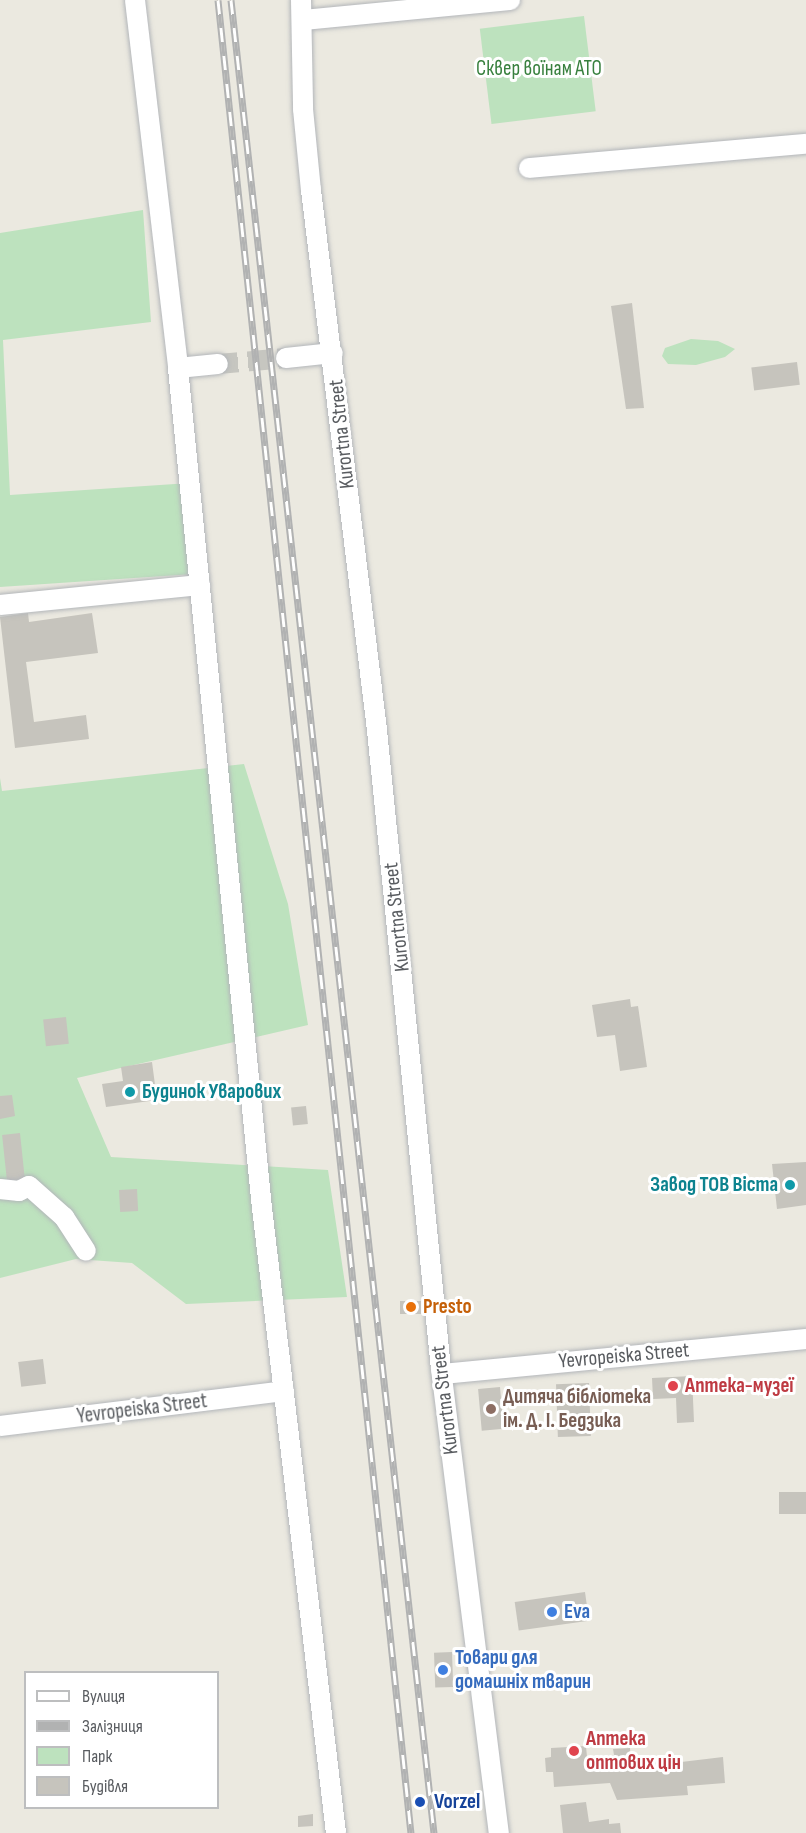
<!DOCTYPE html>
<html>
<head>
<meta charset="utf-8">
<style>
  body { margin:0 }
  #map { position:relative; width:806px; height:1833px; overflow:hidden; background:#ebe9e0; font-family:"Sofia Sans Condensed",sans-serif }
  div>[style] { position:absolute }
  .green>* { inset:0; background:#bde2be; transform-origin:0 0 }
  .building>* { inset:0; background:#c6c4bd; transform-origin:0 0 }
  .minor-tunnel>* { height:20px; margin-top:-10px; transform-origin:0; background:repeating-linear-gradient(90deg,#c6c6c0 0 20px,transparent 0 30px) }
  .roads { filter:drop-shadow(0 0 2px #b3b6ba) drop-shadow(0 0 2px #b3b6ba) }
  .minor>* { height:20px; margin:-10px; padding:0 10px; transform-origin:10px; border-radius:10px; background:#fff }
  .rail>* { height:7px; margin-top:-3.5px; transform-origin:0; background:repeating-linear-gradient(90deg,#fff 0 14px,#b1b2b2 0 28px); box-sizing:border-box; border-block:2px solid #b1b2b2 }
  .dots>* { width:16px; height:16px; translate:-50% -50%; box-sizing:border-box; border:3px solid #fff; border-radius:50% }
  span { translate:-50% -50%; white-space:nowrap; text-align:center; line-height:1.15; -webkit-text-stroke:6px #fff; paint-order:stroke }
  .park-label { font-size:21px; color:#38803e }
  .street-label { font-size:21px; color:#595c60 }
  .culture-label { font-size:21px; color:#0d838f; font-weight:700 }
  .left { translate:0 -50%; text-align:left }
  .right { translate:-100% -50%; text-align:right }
  .food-label { font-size:21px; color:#c56008; font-weight:700 }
  .health-label { font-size:21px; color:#be3a42; font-weight:700 }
  .education-label { font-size:21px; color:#785e54; font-weight:700 }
  .shop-label { font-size:21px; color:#366cbe; font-weight:700 }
  .transit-label { font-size:21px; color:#164399; font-weight:700 }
  .legend { position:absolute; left:24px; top:1671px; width:195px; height:138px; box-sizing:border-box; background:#fff; border:2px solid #bdbebf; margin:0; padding:8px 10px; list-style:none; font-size:18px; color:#595c60 }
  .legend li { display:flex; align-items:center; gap:12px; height:30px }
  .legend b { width:30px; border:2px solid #bdbebf }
</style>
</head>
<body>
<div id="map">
  <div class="green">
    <i style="left:584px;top:16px;width:96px;height:105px;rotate:83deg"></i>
    <i style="clip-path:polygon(143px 210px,151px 322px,3px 340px,10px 495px,190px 483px,194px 574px,0 587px,0 233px)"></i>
    <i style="clip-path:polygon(691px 339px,718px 341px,735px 349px,725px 357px,696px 365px,668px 364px,662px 356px,665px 348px)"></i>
    <i style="clip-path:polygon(244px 764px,288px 904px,308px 1025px,77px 1078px,111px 1157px,328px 1170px,347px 1297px,186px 1304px,132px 1263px,76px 1259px,0 1278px,0 778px,2px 791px)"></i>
  </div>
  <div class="building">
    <i style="clip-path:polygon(632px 303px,644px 408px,626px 409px,611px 306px)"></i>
    <i style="left:797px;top:362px;width:23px;height:46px;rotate:83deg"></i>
    <i style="clip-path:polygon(28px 613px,29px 622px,92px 613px,98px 653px,26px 662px,34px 722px,86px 715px,89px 739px,15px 748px,0 617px)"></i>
    <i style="clip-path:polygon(630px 999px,631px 1007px,638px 1006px,647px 1067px,620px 1071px,615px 1035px,597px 1037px,592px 1005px)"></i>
    <i style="left:66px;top:1017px;width:27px;height:23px;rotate:84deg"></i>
    <i style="clip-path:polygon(152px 1062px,157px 1100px,106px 1107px,102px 1084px,123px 1081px,121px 1067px)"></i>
    <i style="clip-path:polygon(12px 1095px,15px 1116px,0 1119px,0 1096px)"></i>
    <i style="left:306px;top:1106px;width:18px;height:15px;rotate:84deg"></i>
    <i style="left:20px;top:1133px;width:47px;height:18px;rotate:84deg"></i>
    <i style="clip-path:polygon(806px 1162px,806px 1205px,777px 1209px,772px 1164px)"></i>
    <i style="left:137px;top:1189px;width:22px;height:18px;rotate:87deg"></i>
    <i style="left:400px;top:1301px;width:21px;height:13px"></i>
    <i style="left:43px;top:1359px;width:25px;height:25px;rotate:83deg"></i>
    <i style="clip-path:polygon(692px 1376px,694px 1422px,677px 1423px,676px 1398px,653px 1399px,652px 1378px)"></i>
    <i style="left:589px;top:1383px;width:53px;height:33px;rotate:88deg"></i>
    <i style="left:500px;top:1387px;width:42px;height:22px;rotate:85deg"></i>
    <i style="left:806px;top:1492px;width:22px;height:27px;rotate:90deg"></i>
    <i style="left:585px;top:1592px;width:29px;height:71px;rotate:82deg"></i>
    <i style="left:452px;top:1652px;width:35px;height:18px;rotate:88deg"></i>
    <i style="clip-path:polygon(586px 1746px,587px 1757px,614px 1755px,613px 1749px,630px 1748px,631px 1768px,723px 1757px,725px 1783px,687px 1786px,688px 1795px,617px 1800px,610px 1783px,554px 1787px,553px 1772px,546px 1772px,545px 1758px,551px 1757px,551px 1748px)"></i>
    <i style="clip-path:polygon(586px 1802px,589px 1822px,609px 1819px,609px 1824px,620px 1823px,621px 1833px,563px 1833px,560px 1805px)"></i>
    <i style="clip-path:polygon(313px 1814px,313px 1826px,298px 1827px,298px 1816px)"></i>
  </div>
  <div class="minor-tunnel">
    <i style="left:218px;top:364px;width:68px;rotate:-5deg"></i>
  </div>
  <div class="roads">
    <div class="minor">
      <i style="left:135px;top:0;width:371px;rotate:83.3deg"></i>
      <i style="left:178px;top:368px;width:844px;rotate:84.29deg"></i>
      <i style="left:262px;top:1208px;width:629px;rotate:83.25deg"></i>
      <i style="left:301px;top:0;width:109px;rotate:88.9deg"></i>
      <i style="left:303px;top:109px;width:81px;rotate:84.4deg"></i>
      <i style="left:311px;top:190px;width:544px;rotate:83.03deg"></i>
      <i style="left:377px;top:730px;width:642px;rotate:84.28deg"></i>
      <i style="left:441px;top:1369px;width:468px;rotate:82.9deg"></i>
      <i style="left:303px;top:20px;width:208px;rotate:-5.5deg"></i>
      <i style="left:529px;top:168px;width:278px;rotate:-5deg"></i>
      <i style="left:286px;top:358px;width:47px;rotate:-6.1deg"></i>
      <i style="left:178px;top:368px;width:40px;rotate:-5.7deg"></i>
      <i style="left:0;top:605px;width:201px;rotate:-5.7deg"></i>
      <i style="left:0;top:1189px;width:19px;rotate:6deg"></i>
      <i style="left:19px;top:1191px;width:11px;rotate:-27deg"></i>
      <i style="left:29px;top:1186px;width:47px;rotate:41.5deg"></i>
      <i style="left:64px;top:1217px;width:40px;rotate:57.1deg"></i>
      <i style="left:442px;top:1374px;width:366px;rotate:-5.5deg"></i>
      <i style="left:0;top:1426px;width:286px;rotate:-7deg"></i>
    </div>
  </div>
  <div class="rail">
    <i style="left:218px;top:0;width:1843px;rotate:83.99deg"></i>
    <i style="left:231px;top:0;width:1844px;rotate:83.68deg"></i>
  </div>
  <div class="dots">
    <i style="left:130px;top:1092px;background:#0f9aa8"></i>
    <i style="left:790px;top:1185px;background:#0f9aa8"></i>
    <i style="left:411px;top:1307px;background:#e8710a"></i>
    <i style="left:673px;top:1386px;background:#e0444e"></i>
    <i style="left:491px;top:1409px;background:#8d6e63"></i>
    <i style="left:552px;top:1612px;background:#3f7fe0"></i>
    <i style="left:443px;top:1670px;background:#3f7fe0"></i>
    <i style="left:574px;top:1751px;background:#e0444e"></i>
    <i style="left:420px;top:1802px;background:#1a4fb4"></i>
  </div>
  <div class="park-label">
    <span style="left:539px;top:69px">Сквер воїнам АТО</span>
  </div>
  <div class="street-label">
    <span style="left:342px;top:434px;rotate:-96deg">Kurortna Street</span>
    <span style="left:397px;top:917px;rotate:-96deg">Kurortna Street</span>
    <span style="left:624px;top:1356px;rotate:-5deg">Yevropeiska Street</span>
    <span style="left:445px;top:1400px;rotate:-97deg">Kurortna Street</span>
    <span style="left:142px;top:1409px;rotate:-7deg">Yevropeiska Street</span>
  </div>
  <div class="culture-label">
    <span class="left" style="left:142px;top:1092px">Будинок Уварових</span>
    <span class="right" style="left:778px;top:1185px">Завод ТОВ Віста</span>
  </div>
  <div class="food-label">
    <span class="left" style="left:423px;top:1307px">Presto</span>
  </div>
  <div class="health-label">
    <span class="left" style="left:685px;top:1386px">Аптека-музеї</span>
    <span class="left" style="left:586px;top:1751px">Аптека<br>оптових цін</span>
  </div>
  <div class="education-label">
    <span class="left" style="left:503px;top:1409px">Дитяча бібліотека<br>ім. Д. І. Бедзика</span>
  </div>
  <div class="shop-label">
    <span class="left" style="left:564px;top:1612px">Eva</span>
    <span class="left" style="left:455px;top:1670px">Товари для<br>домашніх тварин</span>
  </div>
  <div class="transit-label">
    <span class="left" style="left:434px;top:1802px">Vorzel</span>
  </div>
  <ul class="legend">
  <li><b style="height:8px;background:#fff"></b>Вулиця</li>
  <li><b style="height:8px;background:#b1b2b2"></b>Залізниця</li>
  <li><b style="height:16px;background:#bde2be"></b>Парк</li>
  <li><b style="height:16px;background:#c6c4bd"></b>Будівля</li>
  </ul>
</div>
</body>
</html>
